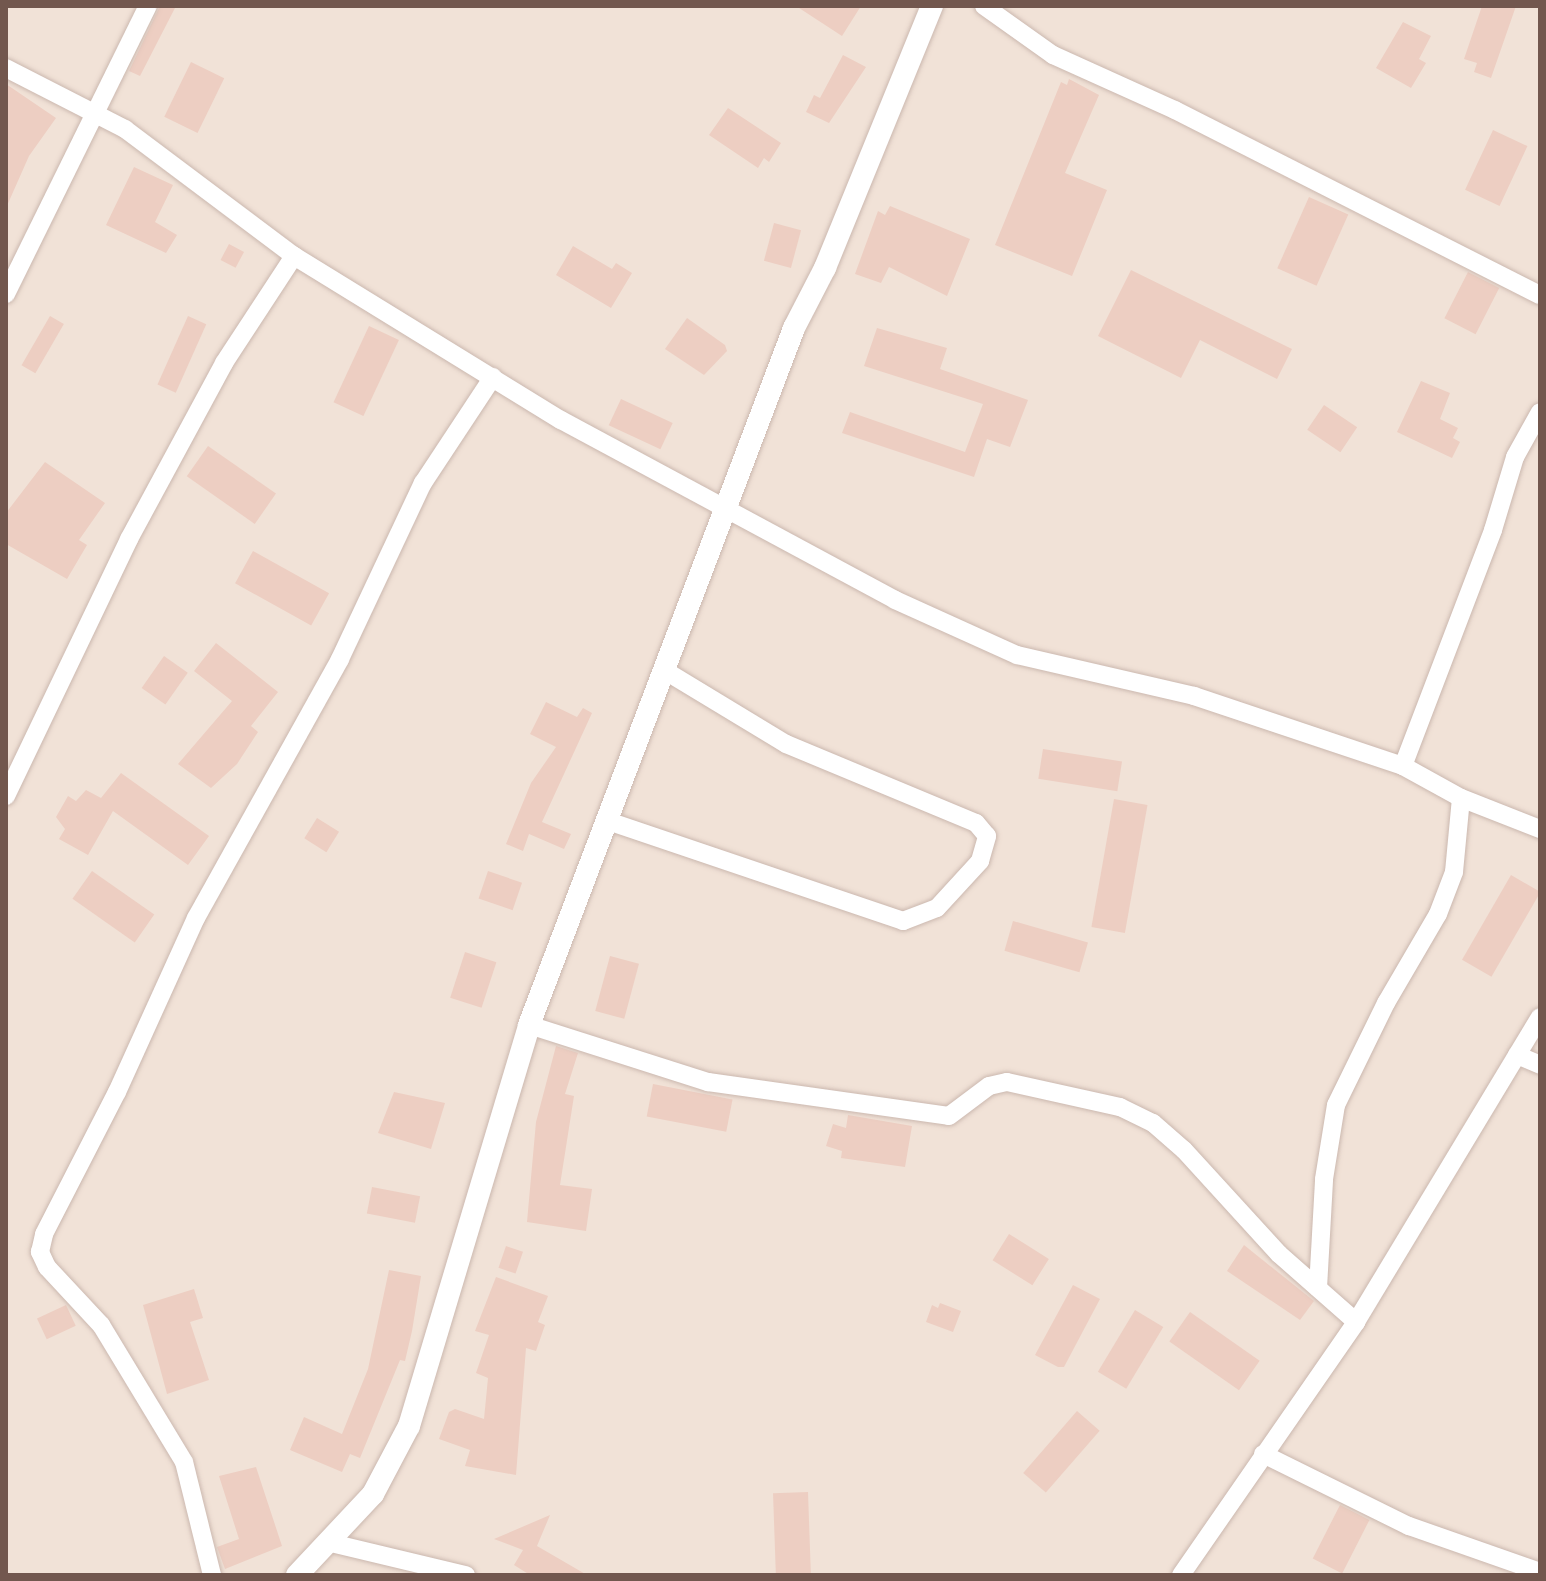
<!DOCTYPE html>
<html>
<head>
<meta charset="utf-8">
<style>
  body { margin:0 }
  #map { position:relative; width:1546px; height:1581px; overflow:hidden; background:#faf1e8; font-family:Signika,sans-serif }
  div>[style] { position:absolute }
  .residential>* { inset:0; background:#f1e2d7; transform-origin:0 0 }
  .building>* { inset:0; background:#edcec2; transform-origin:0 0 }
  .roads { filter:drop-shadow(0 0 2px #cbb8af) drop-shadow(0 0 2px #cbb8af) }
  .minor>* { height:18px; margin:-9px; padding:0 9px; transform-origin:9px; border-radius:9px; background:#fff }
  .tertiary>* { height:22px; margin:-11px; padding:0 11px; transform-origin:11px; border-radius:11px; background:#fff }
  span { translate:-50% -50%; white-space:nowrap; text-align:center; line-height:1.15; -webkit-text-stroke:6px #fdf5ee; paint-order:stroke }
  .frame { position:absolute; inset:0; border:8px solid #72574e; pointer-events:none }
</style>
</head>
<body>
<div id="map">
  <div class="residential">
    <i style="left:6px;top:6px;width:1534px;height:1569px"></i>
  </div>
  <div class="building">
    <i style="clip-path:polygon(160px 6px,176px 6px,140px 76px,129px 71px)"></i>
    <i style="clip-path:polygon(796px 6px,861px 6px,842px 36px)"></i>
    <i style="clip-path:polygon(1482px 6px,1516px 6px,1491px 78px,1474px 72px,1477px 63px,1464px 59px)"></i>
    <i style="clip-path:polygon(1403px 22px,1431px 36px,1419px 59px,1426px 63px,1411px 88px,1376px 68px)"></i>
    <i style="clip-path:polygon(843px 55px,866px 67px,829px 123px,806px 112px,814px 95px,820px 98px)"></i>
    <i style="left:191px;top:62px;width:37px;height:61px;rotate:26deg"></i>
    <i style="clip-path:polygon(1069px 79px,1099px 95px,1065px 173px,1107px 190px,1072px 276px,995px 245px,1061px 82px,1067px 85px)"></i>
    <i style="clip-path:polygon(6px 84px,56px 118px,29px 156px,6px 208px)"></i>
    <i style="clip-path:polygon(728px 108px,781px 143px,769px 162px,764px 158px,758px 168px,709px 135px)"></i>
    <i style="left:1493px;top:130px;width:38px;height:66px;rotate:25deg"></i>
    <i style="clip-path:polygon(134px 167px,173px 185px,155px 222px,177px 235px,166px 253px,106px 225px)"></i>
    <i style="left:1309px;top:197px;width:43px;height:78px;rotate:24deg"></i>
    <i style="clip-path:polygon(890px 206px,970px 239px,947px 296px,889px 267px,881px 283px,855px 274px,878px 211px,885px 215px)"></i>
    <i style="left:774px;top:223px;width:28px;height:39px;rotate:15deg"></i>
    <i style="left:229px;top:244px;width:17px;height:18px;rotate:28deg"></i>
    <i style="clip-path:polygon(573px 246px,612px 269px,616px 263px,632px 273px,611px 308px,556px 275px)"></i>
    <i style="clip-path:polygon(1131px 270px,1292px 349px,1277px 379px,1200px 340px,1181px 378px,1098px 336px)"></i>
    <i style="left:1468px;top:272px;width:35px;height:52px;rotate:27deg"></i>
    <i style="left:50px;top:316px;width:16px;height:57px;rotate:30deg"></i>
    <i style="left:188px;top:316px;width:20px;height:75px;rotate:24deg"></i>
    <i style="clip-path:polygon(687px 318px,725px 345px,727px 351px,704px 375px,665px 349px)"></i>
    <i style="left:369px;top:326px;width:33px;height:84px;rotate:25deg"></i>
    <i style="clip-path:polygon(877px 328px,947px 348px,940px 369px,1028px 400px,1010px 447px,987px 439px,974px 477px,842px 433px,850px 412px,965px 452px,983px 404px,864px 366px)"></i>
    <i style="clip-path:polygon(1421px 381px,1450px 393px,1440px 419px,1458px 428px,1453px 438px,1460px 442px,1452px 458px,1397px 432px)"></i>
    <i style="left:621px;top:399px;width:57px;height:29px;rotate:25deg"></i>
    <i style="left:1324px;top:405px;width:40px;height:30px;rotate:34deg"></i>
    <i style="left:208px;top:446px;width:83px;height:37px;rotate:35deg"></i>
    <i style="clip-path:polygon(45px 462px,105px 503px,79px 540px,87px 545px,67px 579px,6px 544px,6px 513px)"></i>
    <i style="left:253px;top:551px;width:87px;height:37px;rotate:29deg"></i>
    <i style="clip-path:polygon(216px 643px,278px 692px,251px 726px,258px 732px,237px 764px,211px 788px,178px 764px,232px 701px,194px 671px)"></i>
    <i style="left:164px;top:656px;width:29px;height:39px;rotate:35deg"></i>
    <i style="clip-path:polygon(546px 702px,577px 717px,583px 708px,592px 713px,542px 822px,571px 834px,564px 849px,529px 834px,523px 851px,506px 844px,531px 783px,556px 747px,530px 734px)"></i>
    <i style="left:1043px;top:749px;width:80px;height:30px;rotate:9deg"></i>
    <i style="clip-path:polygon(121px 773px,209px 836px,188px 865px,113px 811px,88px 855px,59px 839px,65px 829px,56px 817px,68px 796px,76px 801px,86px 790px,101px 798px)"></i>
    <i style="left:1114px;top:799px;width:34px;height:130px;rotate:10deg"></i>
    <i style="left:317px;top:818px;width:26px;height:24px;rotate:32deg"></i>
    <i style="left:92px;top:871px;width:76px;height:34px;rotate:35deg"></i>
    <i style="left:488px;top:871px;width:36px;height:29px;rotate:19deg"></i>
    <i style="left:1511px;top:875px;width:34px;height:98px;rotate:30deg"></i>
    <i style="left:1013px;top:921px;width:78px;height:31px;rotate:16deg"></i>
    <i style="left:465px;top:952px;width:33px;height:48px;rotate:18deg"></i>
    <i style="left:610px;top:956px;width:30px;height:57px;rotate:15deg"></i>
    <i style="clip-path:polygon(556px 1046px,578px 1053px,565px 1094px,574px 1096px,560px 1185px,592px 1189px,586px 1231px,527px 1222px,536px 1122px)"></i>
    <i style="left:653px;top:1084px;width:81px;height:33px;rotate:11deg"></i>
    <i style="clip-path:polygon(394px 1092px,445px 1103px,431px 1149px,378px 1133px)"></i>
    <i style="clip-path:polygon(848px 1115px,912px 1126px,905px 1167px,841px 1158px,842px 1151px,826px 1146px,833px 1124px,846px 1128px)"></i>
    <i style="left:372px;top:1187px;width:49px;height:27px;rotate:11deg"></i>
    <i style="left:1009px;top:1234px;width:47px;height:31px;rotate:32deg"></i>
    <i style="clip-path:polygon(1244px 1245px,1314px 1301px,1300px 1320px,1227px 1271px)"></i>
    <i style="left:506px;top:1246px;width:18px;height:23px;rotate:19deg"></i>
    <i style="clip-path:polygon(389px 1270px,421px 1276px,412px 1331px,405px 1361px,400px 1360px,360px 1458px,350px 1454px,342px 1472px,290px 1450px,304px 1417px,342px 1434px,368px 1369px)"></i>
    <i style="clip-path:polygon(496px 1277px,548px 1296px,538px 1322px,545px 1325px,536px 1351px,526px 1348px,516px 1475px,465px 1466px,470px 1450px,439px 1439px,449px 1412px,455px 1409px,484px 1419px,488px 1378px,476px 1373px,489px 1335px,475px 1331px)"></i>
    <i style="clip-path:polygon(1073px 1285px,1100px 1299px,1064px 1367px,1058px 1367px,1035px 1355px)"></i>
    <i style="clip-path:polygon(194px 1289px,203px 1318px,190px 1322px,209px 1380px,167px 1394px,143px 1305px)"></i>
    <i style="clip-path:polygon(940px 1303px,961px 1311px,953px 1332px,926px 1322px,932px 1305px,938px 1308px)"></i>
    <i style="left:66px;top:1305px;width:23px;height:32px;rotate:65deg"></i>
    <i style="left:1135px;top:1310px;width:33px;height:72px;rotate:31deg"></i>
    <i style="left:1190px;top:1312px;width:85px;height:36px;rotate:35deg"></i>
    <i style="left:1077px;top:1411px;width:30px;height:82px;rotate:41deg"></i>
    <i style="clip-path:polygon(256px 1467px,282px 1546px,225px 1569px,217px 1547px,239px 1539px,219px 1476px)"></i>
    <i style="left:808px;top:1492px;width:82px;height:35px;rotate:88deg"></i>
    <i style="left:1340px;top:1505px;width:33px;height:60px;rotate:27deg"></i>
    <i style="clip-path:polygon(550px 1515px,537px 1546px,587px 1575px,530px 1575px,514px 1565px,523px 1550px,494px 1539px)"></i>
  </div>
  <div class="roads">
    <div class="minor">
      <i style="left:984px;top:6px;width:85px;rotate:35.4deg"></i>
      <i style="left:1053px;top:55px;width:134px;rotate:24.3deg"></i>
      <i style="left:1175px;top:110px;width:409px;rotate:26.9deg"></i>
      <i style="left:6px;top:68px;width:134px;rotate:27.1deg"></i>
      <i style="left:125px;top:129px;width:211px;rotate:36.9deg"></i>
      <i style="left:294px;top:256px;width:313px;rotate:31.6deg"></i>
      <i style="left:561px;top:420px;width:379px;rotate:28.3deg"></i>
      <i style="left:895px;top:600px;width:134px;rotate:24.3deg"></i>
      <i style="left:1017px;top:655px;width:182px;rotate:13deg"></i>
      <i style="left:1194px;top:696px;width:220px;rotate:18.5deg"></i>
      <i style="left:1403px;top:766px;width:66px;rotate:28.9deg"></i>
      <i style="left:1461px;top:798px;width:85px;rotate:21.4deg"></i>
      <i style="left:6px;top:294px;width:321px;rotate:-63.8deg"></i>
      <i style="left:1403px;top:766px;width:253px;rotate:-69.1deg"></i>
      <i style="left:1493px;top:530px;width:76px;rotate:-73.2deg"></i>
      <i style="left:1515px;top:457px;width:51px;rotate:-60.9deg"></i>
      <i style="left:6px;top:796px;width:285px;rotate:-64.4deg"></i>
      <i style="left:129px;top:539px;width:200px;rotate:-61.6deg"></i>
      <i style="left:224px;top:363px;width:128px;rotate:-56.8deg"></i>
      <i style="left:605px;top:820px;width:315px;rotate:18.7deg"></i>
      <i style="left:903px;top:921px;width:36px;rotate:-21deg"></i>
      <i style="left:937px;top:908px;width:64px;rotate:-47.5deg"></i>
      <i style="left:980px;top:861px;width:26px;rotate:-74deg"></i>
      <i style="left:987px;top:836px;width:17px;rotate:-130deg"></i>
      <i style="left:976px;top:823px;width:206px;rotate:-157.4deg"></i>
      <i style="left:786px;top:744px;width:143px;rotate:-148.8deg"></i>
      <i style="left:529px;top:1025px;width:188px;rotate:17.7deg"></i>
      <i style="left:708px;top:1082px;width:243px;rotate:8deg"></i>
      <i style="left:949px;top:1116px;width:50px;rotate:-36.9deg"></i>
      <i style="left:989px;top:1086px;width:18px;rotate:-13deg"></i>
      <i style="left:1007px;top:1082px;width:116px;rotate:12.5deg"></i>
      <i style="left:1120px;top:1107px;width:37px;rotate:26deg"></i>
      <i style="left:1153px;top:1123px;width:41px;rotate:41.1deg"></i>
      <i style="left:1184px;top:1150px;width:141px;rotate:47.6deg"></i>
      <i style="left:1279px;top:1254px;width:103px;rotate:41.4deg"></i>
      <i style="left:1517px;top:1055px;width:25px;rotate:23deg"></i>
      <i style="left:1318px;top:1288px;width:109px;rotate:-86.8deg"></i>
      <i style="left:1324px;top:1179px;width:75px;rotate:-80.8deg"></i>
      <i style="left:1336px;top:1105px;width:114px;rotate:-63.9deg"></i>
      <i style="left:1386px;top:1003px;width:103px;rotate:-59.7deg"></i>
      <i style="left:1438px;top:914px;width:45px;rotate:-69.1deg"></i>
      <i style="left:1454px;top:872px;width:74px;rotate:-84.6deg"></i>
      <i style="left:1263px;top:1454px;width:163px;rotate:26.3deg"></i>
      <i style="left:1409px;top:1526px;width:139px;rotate:19.3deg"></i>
      <i style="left:327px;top:1542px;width:143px;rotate:13.4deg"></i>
      <i style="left:212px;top:1575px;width:116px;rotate:-103.9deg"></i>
      <i style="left:184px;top:1462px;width:160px;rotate:-121.2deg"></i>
      <i style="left:101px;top:1325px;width:79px;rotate:-133deg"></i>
      <i style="left:47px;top:1267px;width:17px;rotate:-115deg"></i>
      <i style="left:40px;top:1252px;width:18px;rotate:-77deg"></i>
      <i style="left:44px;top:1234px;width:160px;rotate:-62.8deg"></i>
      <i style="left:117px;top:1092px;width:191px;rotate:-65.6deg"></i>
      <i style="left:196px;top:918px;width:296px;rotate:-60.9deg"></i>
      <i style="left:340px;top:659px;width:195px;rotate:-64.8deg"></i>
      <i style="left:423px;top:483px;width:127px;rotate:-56.6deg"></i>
      <i style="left:1181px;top:1575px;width:308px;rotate:-55.3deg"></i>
      <i style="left:1356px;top:1322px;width:356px;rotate:-58.9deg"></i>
    </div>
    <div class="tertiary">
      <i style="left:297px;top:1575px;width:111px;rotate:-46.8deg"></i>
      <i style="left:373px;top:1494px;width:77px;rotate:-62.1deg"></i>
      <i style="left:409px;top:1426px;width:419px;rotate:-73.3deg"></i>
      <i style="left:529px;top:1025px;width:746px;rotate:-69.18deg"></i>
      <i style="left:794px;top:328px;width:68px;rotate:-62.7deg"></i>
      <i style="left:825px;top:268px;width:283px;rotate:-67.8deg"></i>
    </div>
  </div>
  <div class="frame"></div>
</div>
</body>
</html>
